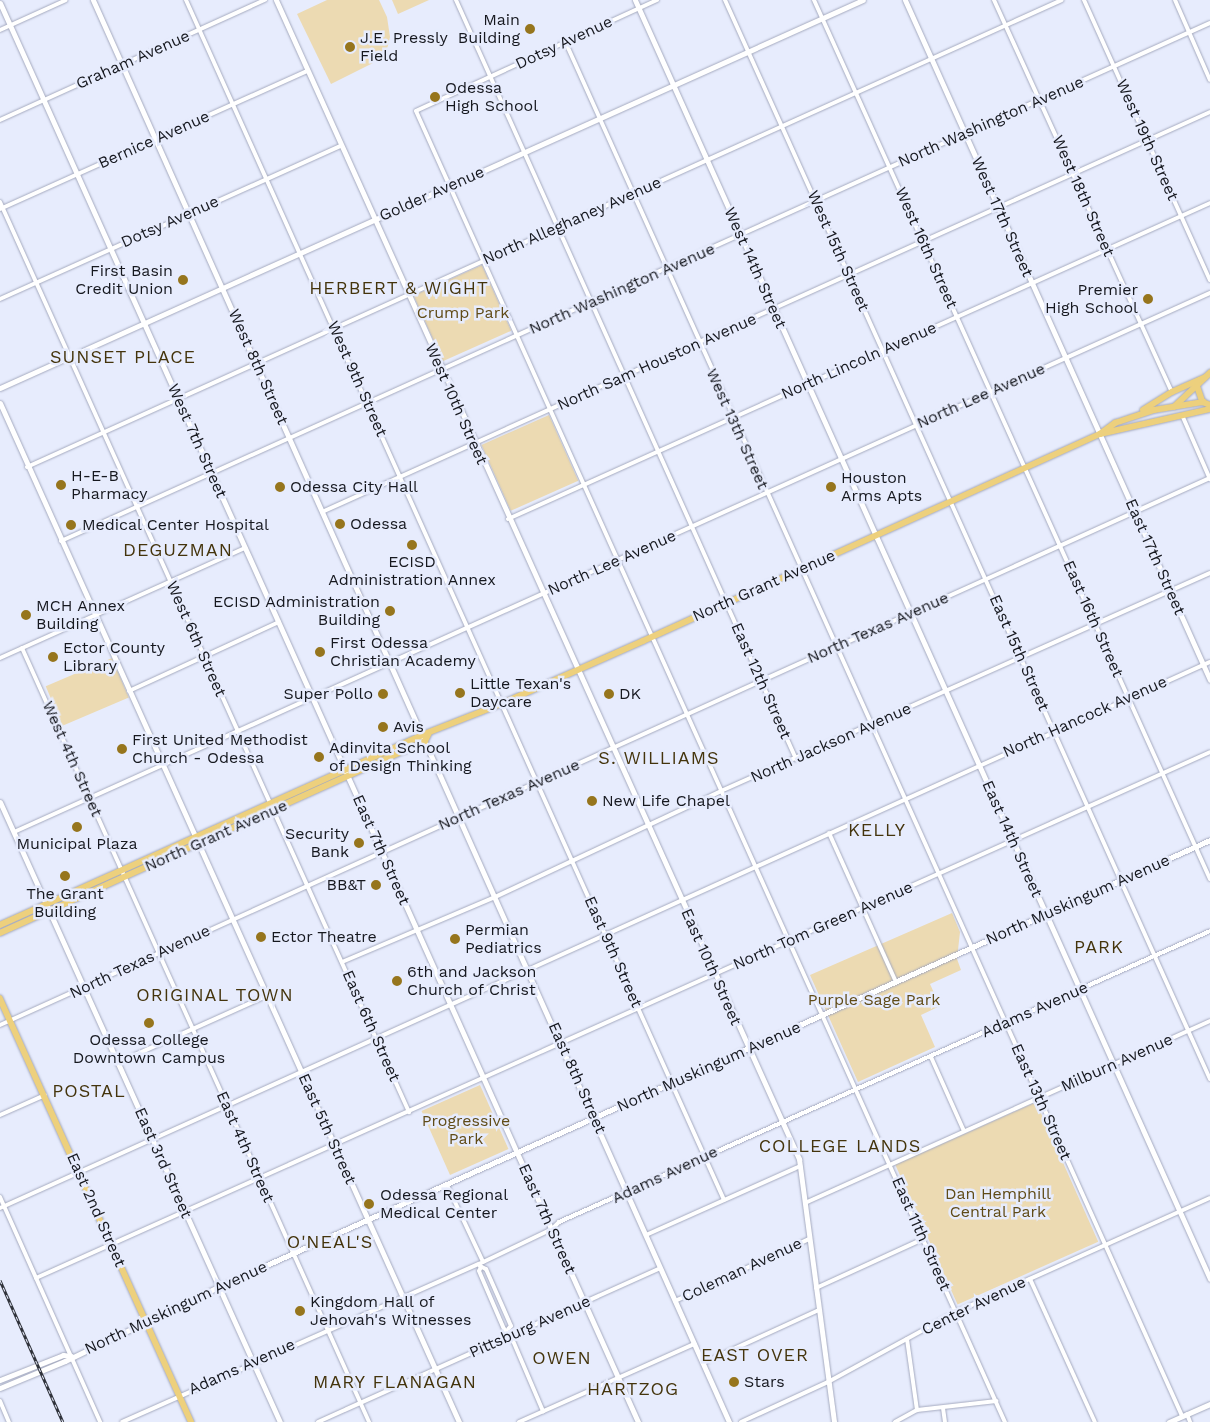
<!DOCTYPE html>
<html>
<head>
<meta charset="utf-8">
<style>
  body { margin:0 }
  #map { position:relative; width:1210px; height:1422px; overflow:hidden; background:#e7ecfd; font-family:"Work Sans",sans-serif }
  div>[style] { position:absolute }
  .green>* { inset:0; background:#ecdab2; transform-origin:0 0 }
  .roads { filter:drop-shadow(0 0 1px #a5aabf) drop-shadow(0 0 1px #a5aabf) }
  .street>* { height:4px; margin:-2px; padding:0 2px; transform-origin:2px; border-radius:2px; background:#fff }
  .secondary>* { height:5px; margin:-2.5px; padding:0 2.5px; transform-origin:2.5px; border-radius:2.5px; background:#fff }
  .primary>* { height:5.5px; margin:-2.75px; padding:0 2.75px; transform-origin:2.75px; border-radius:2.75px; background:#edd07d }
  .rail>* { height:3px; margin-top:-1.5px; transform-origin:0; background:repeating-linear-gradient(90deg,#e7ecfd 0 4px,#30333b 0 8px); box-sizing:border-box; border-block:1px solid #30333b }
  .dots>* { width:14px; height:14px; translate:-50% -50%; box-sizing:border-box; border:2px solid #e7ecfd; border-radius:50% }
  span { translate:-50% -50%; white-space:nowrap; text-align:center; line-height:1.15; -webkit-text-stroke:5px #e7ecfd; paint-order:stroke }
  .poi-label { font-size:16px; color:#16181f }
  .right { translate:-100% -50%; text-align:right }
  .left { translate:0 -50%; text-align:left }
  .street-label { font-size:16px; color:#16181f }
  .park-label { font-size:16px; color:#604b17 }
  .neighbourhood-label { font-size:18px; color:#44340c; letter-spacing:1px }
</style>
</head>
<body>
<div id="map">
  <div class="green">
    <i style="clip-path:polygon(327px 0,379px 0,387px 17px,390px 37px,385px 57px,331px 84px,297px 14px)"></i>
    <i style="clip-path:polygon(392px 0,429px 0,398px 14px)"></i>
    <i style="left:482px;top:265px;width:72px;height:75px;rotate:66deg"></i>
    <i style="left:549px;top:415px;width:72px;height:74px;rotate:66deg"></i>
    <i style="left:112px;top:658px;width:43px;height:72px;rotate:67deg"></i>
    <i style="clip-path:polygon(952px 913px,960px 932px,957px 959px,961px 970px,930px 984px,940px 1006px,921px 1015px,935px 1047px,858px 1082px,810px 975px)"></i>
    <i style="left:480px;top:1085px;width:70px;height:64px;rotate:66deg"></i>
    <i style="left:1036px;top:1102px;width:153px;height:154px;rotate:66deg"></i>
  </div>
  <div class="roads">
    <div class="street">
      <i style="left:186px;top:0;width:1315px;rotate:65.85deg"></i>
      <i style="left:456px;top:0;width:832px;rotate:65.87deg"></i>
      <i style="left:657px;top:0;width:265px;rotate:155.3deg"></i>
      <i style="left:416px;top:111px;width:1437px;rotate:65.81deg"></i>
      <i style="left:725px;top:0;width:1183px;rotate:65.8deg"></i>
      <i style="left:814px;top:0;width:964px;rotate:65.75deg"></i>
      <i style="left:994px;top:0;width:431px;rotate:65.6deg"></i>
      <i style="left:1084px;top:0;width:307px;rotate:65.8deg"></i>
      <i style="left:1175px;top:0;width:87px;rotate:66.4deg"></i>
      <i style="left:0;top:30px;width:72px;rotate:-24.4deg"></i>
      <i style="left:565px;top:41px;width:1507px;rotate:65.83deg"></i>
      <i style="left:0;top:120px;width:291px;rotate:-24.4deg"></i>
      <i style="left:0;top:202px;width:998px;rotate:65.8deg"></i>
      <i style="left:0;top:209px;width:337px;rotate:-24.2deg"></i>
      <i style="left:0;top:299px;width:374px;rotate:-24.2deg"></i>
      <i style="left:1182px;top:415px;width:70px;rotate:66.4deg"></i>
      <i style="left:27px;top:467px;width:1135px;rotate:-24.29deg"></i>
      <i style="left:322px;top:512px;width:974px;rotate:-24.25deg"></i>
      <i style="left:508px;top:519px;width:770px;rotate:-24.23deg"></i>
      <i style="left:61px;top:541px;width:1260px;rotate:-24.27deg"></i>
      <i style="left:22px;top:648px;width:848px;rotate:65.85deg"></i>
      <i style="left:0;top:658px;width:269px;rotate:-24.2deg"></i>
      <i style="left:129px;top:691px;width:165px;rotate:-24.7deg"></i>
      <i style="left:14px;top:832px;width:1312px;rotate:-24.26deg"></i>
      <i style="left:829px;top:833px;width:163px;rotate:65.8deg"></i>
      <i style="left:342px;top:962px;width:166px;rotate:-23deg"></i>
      <i style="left:495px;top:897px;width:250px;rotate:-25.1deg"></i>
      <i style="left:721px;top:791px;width:535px;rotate:-24.03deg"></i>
      <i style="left:0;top:1025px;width:1328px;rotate:-24.33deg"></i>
      <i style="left:931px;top:1057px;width:81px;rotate:66deg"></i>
      <i style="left:117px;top:1063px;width:166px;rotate:-24.2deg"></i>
      <i style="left:0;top:1115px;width:49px;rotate:-24deg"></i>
      <i style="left:447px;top:1185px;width:85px;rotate:64.9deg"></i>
      <i style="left:0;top:1197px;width:246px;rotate:66deg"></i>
      <i style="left:805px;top:1203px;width:444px;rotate:-24.2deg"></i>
      <i style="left:0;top:1208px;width:1327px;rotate:-24.29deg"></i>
      <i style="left:646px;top:1235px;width:169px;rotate:-24.1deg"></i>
      <i style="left:480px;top:1266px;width:7px;rotate:27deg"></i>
      <i style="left:486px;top:1269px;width:62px;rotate:66.3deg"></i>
      <i style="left:511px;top:1326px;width:4px;rotate:135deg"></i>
      <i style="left:481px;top:1267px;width:4px;rotate:117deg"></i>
      <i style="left:479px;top:1271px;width:63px;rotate:66.7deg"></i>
      <i style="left:504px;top:1329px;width:10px;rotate:45deg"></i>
      <i style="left:511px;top:1336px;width:82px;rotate:66.9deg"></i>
      <i style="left:36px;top:1278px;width:1286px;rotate:-24.13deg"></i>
      <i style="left:1030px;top:1279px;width:157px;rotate:65.6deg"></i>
      <i style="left:816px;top:1288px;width:118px;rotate:-24.6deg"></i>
      <i style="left:675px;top:1301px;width:148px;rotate:-24.8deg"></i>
      <i style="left:907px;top:1339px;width:72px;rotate:82deg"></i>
      <i style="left:703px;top:1363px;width:128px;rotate:-24.6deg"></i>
      <i style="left:0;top:1401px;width:23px;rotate:67deg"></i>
      <i style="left:943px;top:1408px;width:14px;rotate:82deg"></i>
      <i style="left:1187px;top:1414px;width:9px;rotate:69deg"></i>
      <i style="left:122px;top:1422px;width:390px;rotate:-23.9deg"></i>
      <i style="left:479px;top:1264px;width:81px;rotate:-25.6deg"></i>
      <i style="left:552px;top:1229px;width:10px;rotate:-45deg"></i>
      <i style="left:559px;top:1222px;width:713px;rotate:-24.08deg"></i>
      <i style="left:318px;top:1422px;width:375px;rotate:-24.2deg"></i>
      <i style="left:519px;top:1422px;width:192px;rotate:-24deg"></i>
      <i style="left:741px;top:1422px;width:96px;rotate:-24.7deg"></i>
      <i style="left:828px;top:1382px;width:146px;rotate:-28.7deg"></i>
      <i style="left:956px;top:1312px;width:278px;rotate:-24.2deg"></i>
      <i style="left:895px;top:1422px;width:25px;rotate:-29deg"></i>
      <i style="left:917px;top:1410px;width:80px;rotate:-6.5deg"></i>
    </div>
    <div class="secondary">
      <i style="left:93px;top:0;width:1558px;rotate:65.9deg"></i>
      <i style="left:276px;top:0;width:1272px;rotate:65.71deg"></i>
      <i style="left:799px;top:1159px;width:265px;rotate:82.4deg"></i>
      <i style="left:635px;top:0;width:1402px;rotate:65.79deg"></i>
      <i style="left:905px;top:0;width:745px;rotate:65.84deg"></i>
      <i style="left:0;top:3px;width:1556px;rotate:65.79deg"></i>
      <i style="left:0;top:388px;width:946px;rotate:-24.21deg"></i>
      <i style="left:0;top:403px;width:1118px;rotate:65.75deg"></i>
      <i style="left:0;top:802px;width:680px;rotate:65.7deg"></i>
      <i style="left:0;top:1380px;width:68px;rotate:-21.6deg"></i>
      <i style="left:63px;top:1355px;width:8px;rotate:7deg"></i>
      <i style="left:0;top:1388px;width:70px;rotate:-22.6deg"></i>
      <i style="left:65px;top:1361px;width:170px;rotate:-25.8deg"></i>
      <i style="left:218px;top:1287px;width:1088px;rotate:-24.26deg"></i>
      <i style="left:1169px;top:1422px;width:45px;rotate:-23.7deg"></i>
    </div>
    <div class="primary">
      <i style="left:1197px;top:385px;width:18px;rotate:71deg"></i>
      <i style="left:1174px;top:407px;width:50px;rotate:-43.4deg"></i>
      <i style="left:1143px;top:410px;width:34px;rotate:-32deg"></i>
      <i style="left:1172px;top:392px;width:36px;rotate:-24deg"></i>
      <i style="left:1100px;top:434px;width:113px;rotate:-12.8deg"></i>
      <i style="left:0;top:925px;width:463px;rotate:-24.2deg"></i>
      <i style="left:422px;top:735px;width:85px;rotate:-21.4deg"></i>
      <i style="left:501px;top:704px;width:155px;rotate:-23.9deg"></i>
      <i style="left:643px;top:641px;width:502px;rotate:-24.37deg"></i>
      <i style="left:1100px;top:434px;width:19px;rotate:-36deg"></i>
      <i style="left:1115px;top:423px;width:41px;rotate:-18.4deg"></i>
      <i style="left:1154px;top:410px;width:50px;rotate:-9.3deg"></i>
      <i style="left:1203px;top:402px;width:8px;rotate:23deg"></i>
      <i style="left:0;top:933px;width:443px;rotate:-24.3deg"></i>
      <i style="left:404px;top:751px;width:23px;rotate:-25deg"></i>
      <i style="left:425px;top:741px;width:7px;rotate:-63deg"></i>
      <i style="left:0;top:998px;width:465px;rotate:65.7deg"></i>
    </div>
  </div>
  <div class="rail">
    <i style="left:0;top:1280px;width:155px;rotate:66.1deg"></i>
  </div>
  <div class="dots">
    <i style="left:530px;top:29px;background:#96751d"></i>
    <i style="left:350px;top:47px;background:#96751d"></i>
    <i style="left:435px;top:97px;background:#96751d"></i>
    <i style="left:183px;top:280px;background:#96751d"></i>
    <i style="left:1148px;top:299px;background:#96751d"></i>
    <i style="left:61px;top:485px;background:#96751d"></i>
    <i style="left:280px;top:487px;background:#96751d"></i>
    <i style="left:831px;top:487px;background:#96751d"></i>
    <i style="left:340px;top:524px;background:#96751d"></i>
    <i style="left:71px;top:525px;background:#96751d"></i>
    <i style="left:412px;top:545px;background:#96751d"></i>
    <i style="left:390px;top:611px;background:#96751d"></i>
    <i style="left:26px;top:615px;background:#96751d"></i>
    <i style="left:320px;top:652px;background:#96751d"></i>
    <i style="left:53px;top:657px;background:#96751d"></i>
    <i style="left:460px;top:693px;background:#96751d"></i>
    <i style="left:383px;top:694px;background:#96751d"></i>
    <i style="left:609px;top:694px;background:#96751d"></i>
    <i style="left:383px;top:727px;background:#96751d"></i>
    <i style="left:122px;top:749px;background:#96751d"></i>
    <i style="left:319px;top:757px;background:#96751d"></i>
    <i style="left:592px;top:801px;background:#96751d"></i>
    <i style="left:77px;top:827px;background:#96751d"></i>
    <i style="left:359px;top:843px;background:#96751d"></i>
    <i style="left:65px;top:876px;background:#96751d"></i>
    <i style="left:376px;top:885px;background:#96751d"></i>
    <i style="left:261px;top:937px;background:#96751d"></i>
    <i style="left:455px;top:939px;background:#96751d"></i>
    <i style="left:397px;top:981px;background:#96751d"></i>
    <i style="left:149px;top:1023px;background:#96751d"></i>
    <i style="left:369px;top:1204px;background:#96751d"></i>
    <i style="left:300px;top:1311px;background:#96751d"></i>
    <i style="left:734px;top:1382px;background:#96751d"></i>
  </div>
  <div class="poi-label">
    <span class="right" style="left:520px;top:29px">Main<br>Building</span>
    <span class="left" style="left:360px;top:47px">J.E. Pressly<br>Field</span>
    <span class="left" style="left:445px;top:97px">Odessa<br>High School</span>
    <span class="right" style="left:173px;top:280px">First Basin<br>Credit Union</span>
    <span class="right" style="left:1138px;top:299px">Premier<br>High School</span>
    <span class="left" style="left:71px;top:485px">H-E-B<br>Pharmacy</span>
    <span class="left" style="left:841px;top:487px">Houston<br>Arms Apts</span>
    <span class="left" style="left:290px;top:487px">Odessa City Hall</span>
    <span class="left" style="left:350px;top:524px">Odessa</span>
    <span class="left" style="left:82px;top:525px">Medical Center Hospital</span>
    <span style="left:412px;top:571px">ECISD<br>Administration Annex</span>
    <span class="right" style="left:380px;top:611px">ECISD Administration<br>Building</span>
    <span class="left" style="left:36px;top:615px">MCH Annex<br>Building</span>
    <span class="left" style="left:330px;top:652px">First Odessa<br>Christian Academy</span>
    <span class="left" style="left:63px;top:657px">Ector County<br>Library</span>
    <span class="left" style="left:470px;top:693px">Little Texan's<br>Daycare</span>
    <span class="right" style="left:373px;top:694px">Super Pollo</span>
    <span class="left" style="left:619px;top:694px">DK</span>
    <span class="left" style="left:393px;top:727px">Avis</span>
    <span class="left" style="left:132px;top:749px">First United Methodist<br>Church - Odessa</span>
    <span class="left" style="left:329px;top:757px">Adinvita School<br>of Design Thinking</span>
    <span class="left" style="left:602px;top:801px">New Life Chapel</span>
    <span class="right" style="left:349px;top:843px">Security<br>Bank</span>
    <span style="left:77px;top:844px">Municipal Plaza</span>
    <span class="right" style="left:366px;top:885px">BB&amp;T</span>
    <span style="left:65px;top:903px">The Grant<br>Building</span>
    <span class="left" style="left:465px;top:939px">Permian<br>Pediatrics</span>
    <span class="left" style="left:271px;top:937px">Ector Theatre</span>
    <span class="left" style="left:407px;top:981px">6th and Jackson<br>Church of Christ</span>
    <span style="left:149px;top:1049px">Odessa College<br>Downtown Campus</span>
    <span class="left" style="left:380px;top:1204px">Odessa Regional<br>Medical Center</span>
    <span class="left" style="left:310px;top:1311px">Kingdom Hall of<br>Jehovah's Witnesses</span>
    <span class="left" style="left:744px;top:1382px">Stars</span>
  </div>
  <div class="street-label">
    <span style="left:564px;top:43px;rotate:-25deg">Dotsy Avenue</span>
    <span style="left:133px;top:60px;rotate:-24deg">Graham Avenue</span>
    <span style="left:991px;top:122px;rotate:-24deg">North Washington Avenue</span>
    <span style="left:154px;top:140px;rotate:-24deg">Bernice Avenue</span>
    <span style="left:1147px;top:140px;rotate:66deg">West 19th Street</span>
    <span style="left:432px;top:194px;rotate:-24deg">Golder Avenue</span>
    <span style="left:1083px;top:196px;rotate:66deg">West 18th Street</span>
    <span style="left:1002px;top:217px;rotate:66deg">West 17th Street</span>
    <span style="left:572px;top:221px;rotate:-24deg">North Alleghaney Avenue</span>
    <span style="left:170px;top:222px;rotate:-24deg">Dotsy Avenue</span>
    <span style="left:926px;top:248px;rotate:66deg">West 16th Street</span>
    <span style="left:838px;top:251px;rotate:66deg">West 15th Street</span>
    <span style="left:755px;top:268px;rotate:66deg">West 14th Street</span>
    <span style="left:622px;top:289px;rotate:-24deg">North Washington Avenue</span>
    <span style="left:859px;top:361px;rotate:-24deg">North Lincoln Avenue</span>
    <span style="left:657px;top:362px;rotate:-24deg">North Sam Houston Avenue</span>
    <span style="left:258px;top:367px;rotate:66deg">West 8th Street</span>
    <span style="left:357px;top:379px;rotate:66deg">West 9th Street</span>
    <span style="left:981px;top:396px;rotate:-24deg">North Lee Avenue</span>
    <span style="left:456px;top:404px;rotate:66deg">West 10th Street</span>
    <span style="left:737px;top:429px;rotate:66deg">West 13th Street</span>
    <span style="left:197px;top:441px;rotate:66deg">West 7th Street</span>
    <span style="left:1155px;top:557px;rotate:66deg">East 17th Street</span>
    <span style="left:612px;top:563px;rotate:-24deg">North Lee Avenue</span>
    <span style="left:764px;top:586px;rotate:-24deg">North Grant Avenue</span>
    <span style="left:1093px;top:619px;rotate:66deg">East 16th Street</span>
    <span style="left:878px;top:628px;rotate:-24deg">North Texas Avenue</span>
    <span style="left:196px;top:639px;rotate:66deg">West 6th Street</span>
    <span style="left:1019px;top:653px;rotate:66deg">East 15th Street</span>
    <span style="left:761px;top:681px;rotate:66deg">East 12th Street</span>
    <span style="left:1085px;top:717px;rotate:-24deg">North Hancock Avenue</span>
    <span style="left:831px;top:743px;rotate:-24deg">North Jackson Avenue</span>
    <span style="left:72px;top:759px;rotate:66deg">West 4th Street</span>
    <span style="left:509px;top:795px;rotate:-24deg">North Texas Avenue</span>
    <span style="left:216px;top:836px;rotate:-24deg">North Grant Avenue</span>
    <span style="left:1012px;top:839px;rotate:66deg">East 14th Street</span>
    <span style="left:381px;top:850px;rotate:66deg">East 7th Street</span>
    <span style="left:1078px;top:900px;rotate:-24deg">North Muskingum Avenue</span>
    <span style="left:823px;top:926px;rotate:-24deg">North Tom Green Avenue</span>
    <span style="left:613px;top:952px;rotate:66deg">East 9th Street</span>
    <span style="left:140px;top:962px;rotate:-25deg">North Texas Avenue</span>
    <span style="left:711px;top:967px;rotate:66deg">East 10th Street</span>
    <span style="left:1035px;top:1010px;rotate:-24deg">Adams Avenue</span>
    <span style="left:371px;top:1026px;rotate:66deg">East 6th Street</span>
    <span style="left:1117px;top:1063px;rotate:-24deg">Milburn Avenue</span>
    <span style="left:709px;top:1067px;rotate:-24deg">North Muskingum Avenue</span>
    <span style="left:577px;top:1078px;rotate:66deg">East 8th Street</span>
    <span style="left:1041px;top:1102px;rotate:66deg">East 13th Street</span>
    <span style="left:327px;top:1129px;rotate:66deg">East 5th Street</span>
    <span style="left:245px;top:1147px;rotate:66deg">East 4th Street</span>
    <span style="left:163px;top:1163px;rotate:66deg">East 3rd Street</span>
    <span style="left:665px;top:1175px;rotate:-25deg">Adams Avenue</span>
    <span style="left:96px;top:1210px;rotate:66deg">East 2nd Street</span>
    <span style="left:547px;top:1219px;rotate:66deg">East 7th Street</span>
    <span style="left:921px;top:1234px;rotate:66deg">East 11th Street</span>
    <span style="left:742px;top:1270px;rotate:-25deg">Coleman Avenue</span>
    <span style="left:974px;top:1306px;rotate:-26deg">Center Avenue</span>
    <span style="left:176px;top:1308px;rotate:-25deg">North Muskingum Avenue</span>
    <span style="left:530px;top:1327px;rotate:-24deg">Pittsburg Avenue</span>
    <span style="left:242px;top:1367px;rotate:-24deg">Adams Avenue</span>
  </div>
  <div class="park-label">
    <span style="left:463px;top:313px">Crump Park</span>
    <span style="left:874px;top:1000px">Purple Sage Park</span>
    <span style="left:466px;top:1130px">Progressive<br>Park</span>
    <span style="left:998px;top:1203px">Dan Hemphill<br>Central Park</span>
  </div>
  <div class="neighbourhood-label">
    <span style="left:399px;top:288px">HERBERT &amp; WIGHT</span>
    <span style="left:123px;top:357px">SUNSET PLACE</span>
    <span style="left:178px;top:550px">DEGUZMAN</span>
    <span style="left:659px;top:758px">S. WILLIAMS</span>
    <span style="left:877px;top:830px">KELLY</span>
    <span style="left:1099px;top:947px">PARK</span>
    <span style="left:215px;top:995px">ORIGINAL TOWN</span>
    <span style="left:89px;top:1091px">POSTAL</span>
    <span style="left:840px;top:1146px">COLLEGE LANDS</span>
    <span style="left:330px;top:1242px">O'NEAL'S</span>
    <span style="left:755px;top:1355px">EAST OVER</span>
    <span style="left:562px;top:1358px">OWEN</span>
    <span style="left:395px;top:1382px">MARY FLANAGAN</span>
    <span style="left:633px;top:1389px">HARTZOG</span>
  </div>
</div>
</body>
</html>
